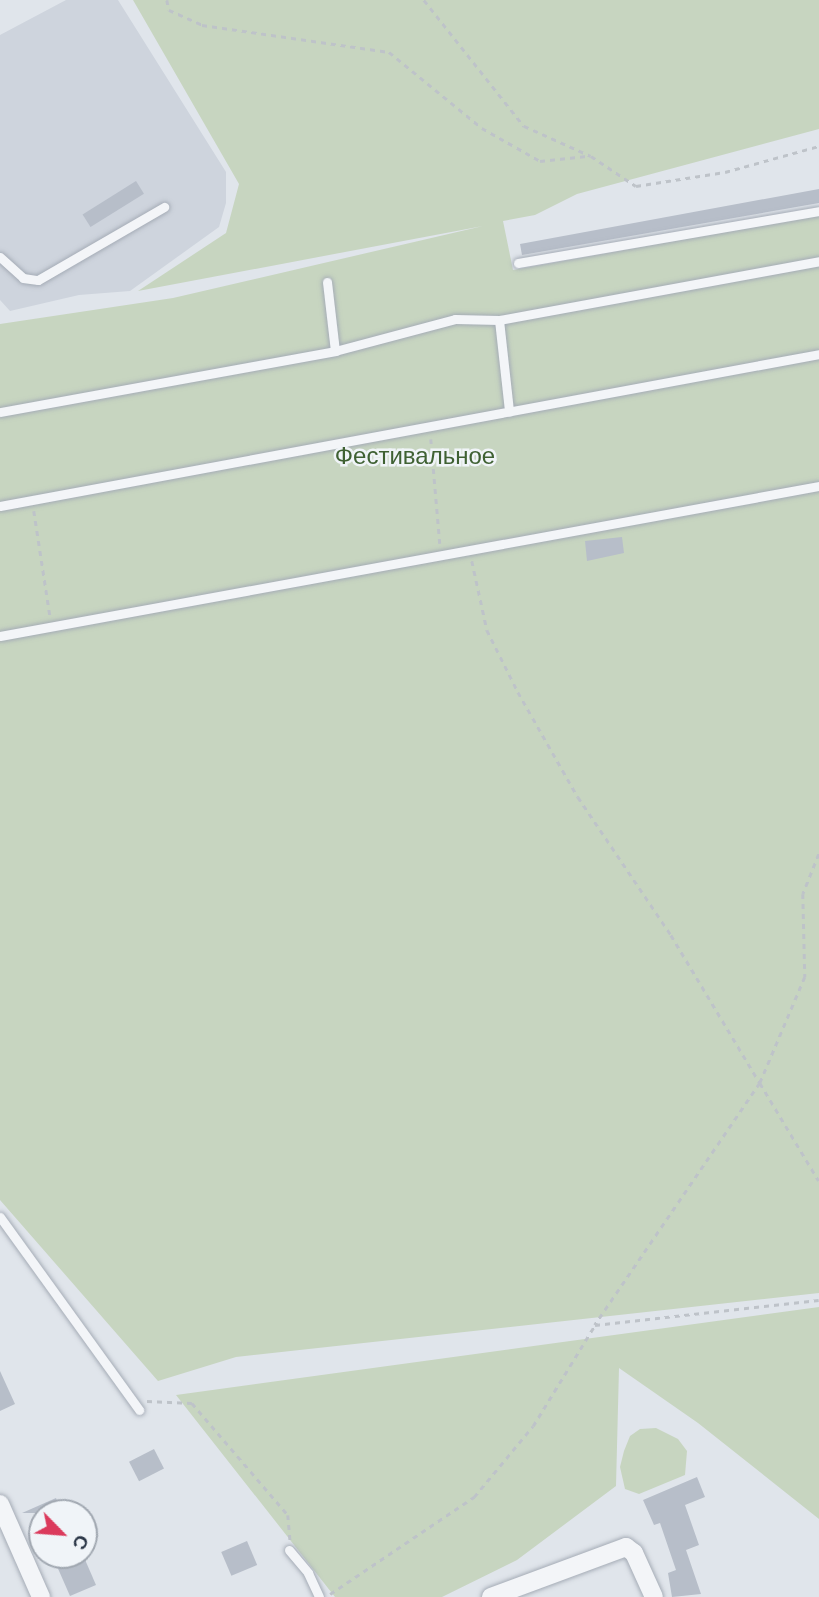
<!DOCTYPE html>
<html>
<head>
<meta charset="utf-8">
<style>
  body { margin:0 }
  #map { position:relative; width:819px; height:1597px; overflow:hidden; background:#e0e5eb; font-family:"Work Sans",sans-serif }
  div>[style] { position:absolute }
  .built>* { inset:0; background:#ced4dd }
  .green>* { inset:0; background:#c7d5c0 }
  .building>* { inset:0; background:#b7bec9; transform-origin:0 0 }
  .path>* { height:2.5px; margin-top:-1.25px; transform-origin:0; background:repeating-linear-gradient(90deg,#bec3c9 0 5px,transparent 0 10px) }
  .roads { filter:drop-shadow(0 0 2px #a5acb6) drop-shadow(0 0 2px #a5acb6) }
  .lane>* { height:9px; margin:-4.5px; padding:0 4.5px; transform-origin:4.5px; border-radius:4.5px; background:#f3f5f8 }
  .street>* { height:18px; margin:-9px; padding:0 9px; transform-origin:9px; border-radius:9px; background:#f3f5f8 }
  span { translate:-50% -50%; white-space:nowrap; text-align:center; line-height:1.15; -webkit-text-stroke:5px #f0f4f8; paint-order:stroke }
  .park-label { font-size:24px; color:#3f6133 }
  .north { position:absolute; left:28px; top:1499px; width:70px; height:70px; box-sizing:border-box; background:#f0f4f8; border:2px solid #a0a7b0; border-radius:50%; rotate:115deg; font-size:19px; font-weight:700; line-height:28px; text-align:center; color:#273344 }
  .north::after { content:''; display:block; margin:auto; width:24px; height:32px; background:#db3a5c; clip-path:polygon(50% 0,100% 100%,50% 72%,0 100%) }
</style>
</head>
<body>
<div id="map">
  <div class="built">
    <i style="clip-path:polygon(66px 0,118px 0,226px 172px,226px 203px,219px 227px,130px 291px,79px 295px,10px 311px,0 300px,0 35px)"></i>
  </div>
  <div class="green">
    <i style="clip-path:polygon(133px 0,819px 0,819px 129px,577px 194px,535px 215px,503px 221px,513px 270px,819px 215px,819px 1293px,236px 1357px,158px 1381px,0 1200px,0 324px,173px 298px,483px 226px,138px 291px,226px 233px,239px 184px)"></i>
    <i style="clip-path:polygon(819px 1307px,819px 1519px,698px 1423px,619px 1368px,616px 1486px,517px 1560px,442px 1597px,335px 1597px,176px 1395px)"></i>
    <i style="clip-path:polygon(656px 1428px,678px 1439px,687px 1451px,685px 1475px,639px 1494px,625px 1489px,620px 1467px,624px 1451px,630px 1436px,640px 1429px)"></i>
  </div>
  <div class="building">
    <i style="left:136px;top:181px;width:15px;height:63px;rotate:58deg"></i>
    <i style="clip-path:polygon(819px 189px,819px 203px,522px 255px,520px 244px)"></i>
    <i style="clip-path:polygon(622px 537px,624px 553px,587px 561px,585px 541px)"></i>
    <i style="clip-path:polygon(0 1371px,15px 1404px,0 1411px)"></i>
    <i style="left:154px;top:1449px;width:22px;height:28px;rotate:63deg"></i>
    <i style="clip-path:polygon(697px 1477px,705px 1497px,685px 1505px,699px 1545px,686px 1550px,701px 1594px,672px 1597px,668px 1573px,676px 1570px,660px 1523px,654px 1525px,643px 1500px)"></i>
    <i style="clip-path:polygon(56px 1498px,63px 1513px,22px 1513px)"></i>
    <i style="left:247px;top:1541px;width:26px;height:28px;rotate:67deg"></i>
    <i style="clip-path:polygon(76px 1555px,83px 1555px,96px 1585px,70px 1596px,56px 1564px)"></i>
  </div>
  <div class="path">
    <i style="left:167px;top:0;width:10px;rotate:79deg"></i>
    <i style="left:169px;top:10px;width:36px;rotate:24deg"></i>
    <i style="left:202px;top:25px;width:189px;rotate:8.2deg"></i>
    <i style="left:389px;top:52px;width:120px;rotate:39.3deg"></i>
    <i style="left:482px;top:128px;width:67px;rotate:29.6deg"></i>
    <i style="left:540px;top:161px;width:47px;rotate:-6.1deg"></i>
    <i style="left:424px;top:0;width:161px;rotate:51.6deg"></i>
    <i style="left:524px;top:126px;width:73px;rotate:24.1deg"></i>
    <i style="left:591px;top:156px;width:54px;rotate:33.7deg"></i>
    <i style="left:636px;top:186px;width:90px;rotate:-8.9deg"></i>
    <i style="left:725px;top:172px;width:98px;rotate:-15.5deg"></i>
    <i style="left:431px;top:439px;width:105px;rotate:85.1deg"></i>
    <i style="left:34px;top:511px;width:106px;rotate:81.3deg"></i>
    <i style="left:472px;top:561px;width:71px;rotate:77.7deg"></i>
    <i style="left:487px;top:630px;width:69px;rotate:63.4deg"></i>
    <i style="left:518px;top:692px;width:121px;rotate:60.3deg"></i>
    <i style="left:578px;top:797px;width:166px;rotate:56deg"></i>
    <i style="left:671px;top:935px;width:173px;rotate:59deg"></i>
    <i style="left:760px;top:1083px;width:293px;rotate:124.3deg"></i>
    <i style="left:819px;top:854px;width:43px;rotate:111.8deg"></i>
    <i style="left:803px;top:894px;width:83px;rotate:88.6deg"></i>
    <i style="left:805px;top:977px;width:115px;rotate:113deg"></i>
    <i style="left:760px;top:1083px;width:114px;rotate:59deg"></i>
    <i style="left:147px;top:1401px;width:45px;rotate:2.5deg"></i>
    <i style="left:192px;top:1403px;width:148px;rotate:49.4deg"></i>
    <i style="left:288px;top:1515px;width:25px;rotate:85deg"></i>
    <i style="left:330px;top:1594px;width:174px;rotate:-34deg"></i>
    <i style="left:474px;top:1497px;width:92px;rotate:-50.3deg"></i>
    <i style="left:533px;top:1426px;width:119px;rotate:-58.5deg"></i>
    <i style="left:595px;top:1325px;width:225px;rotate:-6.4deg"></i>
  </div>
  <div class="roads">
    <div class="lane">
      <i style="left:0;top:257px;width:31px;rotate:42deg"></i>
      <i style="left:23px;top:278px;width:15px;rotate:8deg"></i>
      <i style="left:38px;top:280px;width:146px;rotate:-30.1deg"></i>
      <i style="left:518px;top:263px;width:305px;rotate:-9.8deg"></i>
      <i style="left:327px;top:282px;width:69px;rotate:83.4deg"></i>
      <i style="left:499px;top:320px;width:92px;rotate:83.7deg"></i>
      <i style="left:0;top:412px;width:341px;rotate:-10.3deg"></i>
      <i style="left:335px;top:351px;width:124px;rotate:-14.9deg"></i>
      <i style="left:455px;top:319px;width:44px;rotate:1.3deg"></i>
      <i style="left:499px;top:320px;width:325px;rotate:-10.4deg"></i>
      <i style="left:0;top:506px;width:833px;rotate:-10.51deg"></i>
      <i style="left:0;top:636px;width:833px;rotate:-10.38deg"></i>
      <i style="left:0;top:1217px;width:238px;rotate:54.2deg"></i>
      <i style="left:289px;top:1550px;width:30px;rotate:50deg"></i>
      <i style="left:308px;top:1573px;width:26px;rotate:65deg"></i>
    </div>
    <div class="street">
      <i style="left:0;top:1504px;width:102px;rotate:66.2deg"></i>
      <i style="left:491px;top:1597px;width:144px;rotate:-20.3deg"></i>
      <i style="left:626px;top:1547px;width:10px;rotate:37deg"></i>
      <i style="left:634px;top:1553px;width:48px;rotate:65.6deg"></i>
    </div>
  </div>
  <div class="park-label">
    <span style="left:415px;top:457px">Фестивальное</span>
  </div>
  <div class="north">С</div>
</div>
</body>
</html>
